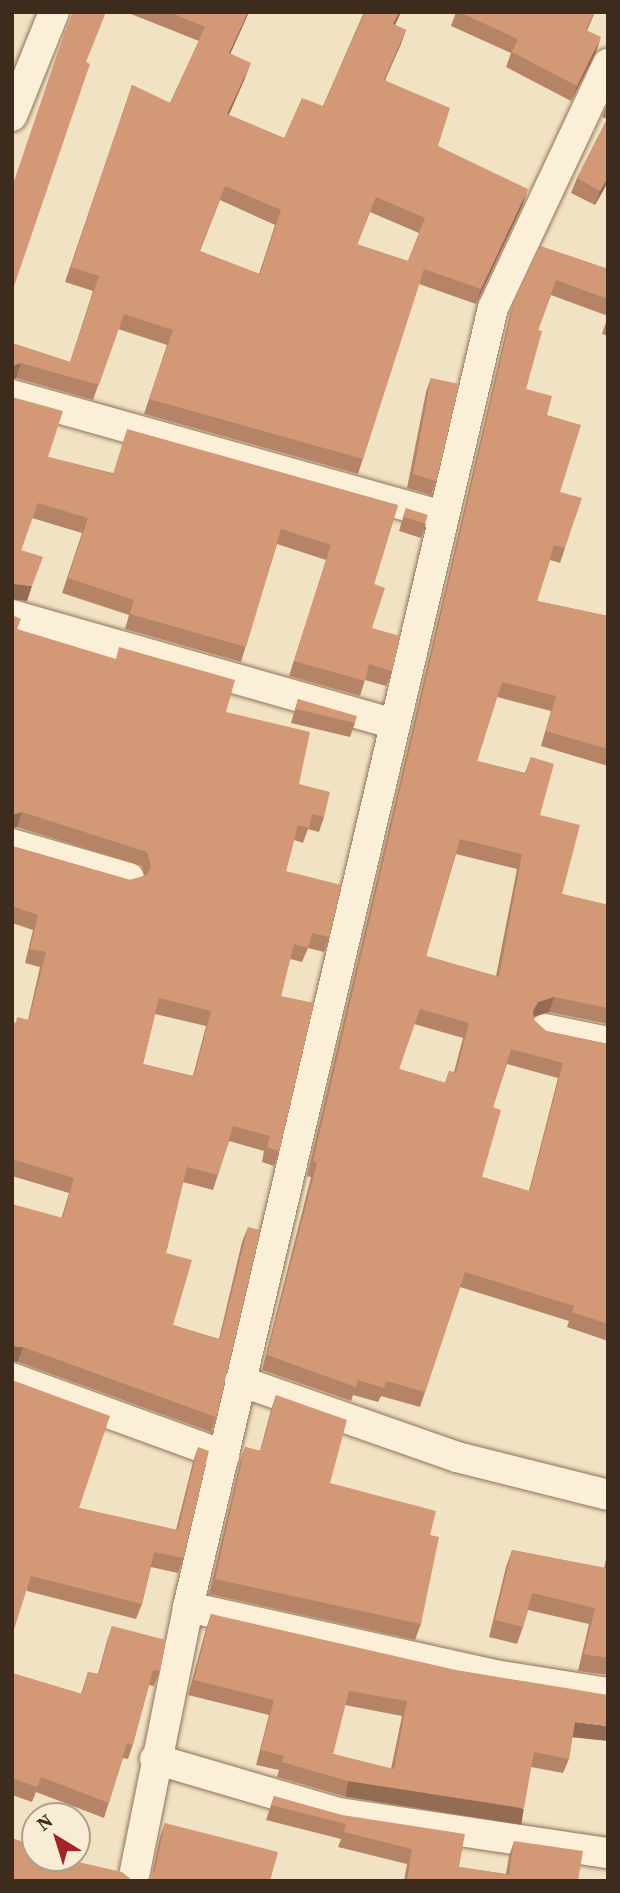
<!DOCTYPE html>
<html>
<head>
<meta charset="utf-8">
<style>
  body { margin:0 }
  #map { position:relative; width:620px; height:1893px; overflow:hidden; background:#f2e2c4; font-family:"Source Serif 4",serif }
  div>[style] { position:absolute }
  .roads { filter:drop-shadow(0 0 2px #8e7359) drop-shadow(0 0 2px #8e7359) }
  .street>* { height:30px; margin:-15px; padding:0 15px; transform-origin:15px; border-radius:15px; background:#fbefd8 }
  .wall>* { inset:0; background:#b58466 }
  .shaded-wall>* { inset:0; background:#946b53; transform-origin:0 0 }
  .building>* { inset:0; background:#d39977; transform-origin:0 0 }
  span { translate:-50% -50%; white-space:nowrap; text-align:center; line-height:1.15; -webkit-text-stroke:5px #f8ecd4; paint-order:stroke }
  .frame { position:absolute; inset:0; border:14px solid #3d2b1e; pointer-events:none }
  .north { position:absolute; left:21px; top:1802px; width:70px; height:70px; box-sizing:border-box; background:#f8ecd4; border:2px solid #ad9f8b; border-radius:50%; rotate:322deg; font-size:19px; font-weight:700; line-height:28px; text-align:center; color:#3d2b1e }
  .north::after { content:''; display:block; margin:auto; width:24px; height:32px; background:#a2242a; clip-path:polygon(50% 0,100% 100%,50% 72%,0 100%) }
</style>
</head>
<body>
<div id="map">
  <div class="roads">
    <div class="street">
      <i style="left:12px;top:116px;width:112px;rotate:-68deg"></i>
      <i style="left:12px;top:395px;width:448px;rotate:15.7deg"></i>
      <i style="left:12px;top:615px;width:398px;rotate:15.9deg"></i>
      <i style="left:12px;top:844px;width:122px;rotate:16.2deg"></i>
      <i style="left:545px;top:1029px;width:64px;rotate:11.7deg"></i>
      <i style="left:12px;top:1378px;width:226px;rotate:20deg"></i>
      <i style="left:240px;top:1381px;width:230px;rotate:19.3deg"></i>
      <i style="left:457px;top:1457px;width:156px;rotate:14.1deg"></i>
      <i style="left:188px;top:1607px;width:313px;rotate:12.5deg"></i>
      <i style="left:494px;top:1675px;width:115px;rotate:9deg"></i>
      <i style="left:155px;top:1759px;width:192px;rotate:16.4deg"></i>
      <i style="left:339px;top:1813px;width:272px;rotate:8.5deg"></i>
      <i style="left:133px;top:1881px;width:279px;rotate:-78.6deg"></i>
      <i style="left:188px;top:1607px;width:1334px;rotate:-76.79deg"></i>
      <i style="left:493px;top:308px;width:270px;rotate:-64.8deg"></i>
    </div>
  </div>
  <div class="wall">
    <i style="clip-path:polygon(evenodd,126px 12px,249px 12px,230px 53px,245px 78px,229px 115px,284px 138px,323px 106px,364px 12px,401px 12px,395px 25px,406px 30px,385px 80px,438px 146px,523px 204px,476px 304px,419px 284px,358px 474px,144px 414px,167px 345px,118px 329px,93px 400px,16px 378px,12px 343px,70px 362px,93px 291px,65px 282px,132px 85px,170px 103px,199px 41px,126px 12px,220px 200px,275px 225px,259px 274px,200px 251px,220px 200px,126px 12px,370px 212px,419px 233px,408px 261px,357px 245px,370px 212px)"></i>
    <i style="clip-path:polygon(456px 12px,595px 12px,587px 31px,596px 52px,571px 101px,506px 67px,511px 53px,451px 26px)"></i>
    <i style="clip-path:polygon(608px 102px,608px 182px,595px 205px,571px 193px,577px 178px,607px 119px,602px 117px)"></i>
    <i style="clip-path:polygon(evenodd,540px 246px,608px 269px,608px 336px,602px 334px,608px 316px,551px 295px,538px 330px,526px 389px,547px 415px,560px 492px,565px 548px,560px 563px,550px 560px,537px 601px,608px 616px,608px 766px,541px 746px,551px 711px,497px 697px,477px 761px,525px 773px,531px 757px,540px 815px,562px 894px,608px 905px,608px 1024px,549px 1012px,534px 1017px,534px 1020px,546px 1031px,608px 1044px,608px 1341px,567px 1327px,569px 1321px,460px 1287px,420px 1407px,381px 1396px,378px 1402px,353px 1395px,351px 1401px,262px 1370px,311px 1177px,307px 1176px,510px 314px,515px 299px,540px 246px,456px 854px,517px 869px,496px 976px,426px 956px,456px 854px,540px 246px,414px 1024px,463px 1038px,454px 1072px,449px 1071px,445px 1083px,399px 1069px,414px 1024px,540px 246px,507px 1064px,558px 1078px,529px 1191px,482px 1177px,493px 1107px,507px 1064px)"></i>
    <i style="clip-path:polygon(431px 378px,436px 481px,431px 495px,407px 488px,426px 392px)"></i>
    <i style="clip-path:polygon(12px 397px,48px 457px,112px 473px,398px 505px,374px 584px,372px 628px,392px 671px,386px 686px,365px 680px,360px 696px,289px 676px,326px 560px,277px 544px,241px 662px,125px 629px,129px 615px,62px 593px,82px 533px,32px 518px,21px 550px,27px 601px,12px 599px)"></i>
    <i style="clip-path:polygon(406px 508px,426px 524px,421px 538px,399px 531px)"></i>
    <i style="clip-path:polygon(evenodd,12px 615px,17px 629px,226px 712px,299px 784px,324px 817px,319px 832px,308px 829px,303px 843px,294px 840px,286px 871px,329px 937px,324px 952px,308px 948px,302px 962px,290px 959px,281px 996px,279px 1151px,274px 1166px,262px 1162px,264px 1151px,229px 1141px,213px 1190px,183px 1182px,166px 1253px,173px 1325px,219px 1339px,242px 1242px,248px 1227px,216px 1417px,211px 1432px,18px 1362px,69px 1193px,12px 1176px,12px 1022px,15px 1023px,28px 1020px,40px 967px,25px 963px,33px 930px,12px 923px,12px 846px,130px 880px,144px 876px,142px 866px,17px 827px,12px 828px,12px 615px,155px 1014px,206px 1026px,193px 1076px,143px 1064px,155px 1014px)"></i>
    <i style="clip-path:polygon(298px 699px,355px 723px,350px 737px,291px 723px)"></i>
    <i style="clip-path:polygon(12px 1380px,79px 1508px,176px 1530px,193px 1462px,198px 1447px,183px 1558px,178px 1573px,151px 1567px,142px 1604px,136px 1619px,27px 1591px)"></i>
    <i style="clip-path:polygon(276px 1395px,330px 1483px,430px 1535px,421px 1624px,415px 1640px,209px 1594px,240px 1462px,245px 1447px,260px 1451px,271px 1410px)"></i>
    <i style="clip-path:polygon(512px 1550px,604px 1568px,608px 1550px,608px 1675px,578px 1671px,589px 1624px,528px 1610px,523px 1627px,517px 1644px,489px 1637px,506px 1567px)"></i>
    <i style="clip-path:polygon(evenodd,211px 1614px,572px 1737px,569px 1759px,563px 1773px,531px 1767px,519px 1822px,343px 1796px,277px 1777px,279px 1770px,256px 1765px,269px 1715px,188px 1695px,206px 1629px,211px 1614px,345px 1705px,402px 1716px,391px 1769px,333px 1754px,345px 1705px)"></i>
    <i style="clip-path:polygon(112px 1626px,160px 1671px,154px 1686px,149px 1685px,133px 1744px,128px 1759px,123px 1758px,104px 1818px,36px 1792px,32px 1802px,12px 1795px,12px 1673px,81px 1694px,88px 1672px,98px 1674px,107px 1641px)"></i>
    <i style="clip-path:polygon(274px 1796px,459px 1867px,506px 1874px,509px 1856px,514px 1841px,578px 1881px,404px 1881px,407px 1864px,338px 1847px,341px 1839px,266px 1820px)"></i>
    <i style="clip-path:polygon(165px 1823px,270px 1881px,152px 1874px,160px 1837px)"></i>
  </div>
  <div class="shaded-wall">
    <i style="clip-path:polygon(248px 12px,249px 12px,224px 68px,229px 53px)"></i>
    <i style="clip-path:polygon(399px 12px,401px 12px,388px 39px,393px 24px)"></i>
    <i style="clip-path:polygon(406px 30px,401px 44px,378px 95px,384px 80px)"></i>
    <i style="clip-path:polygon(601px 37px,596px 52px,571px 101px,577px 86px)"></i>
    <i style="clip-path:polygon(251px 63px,245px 78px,222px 129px,227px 114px)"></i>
    <i style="clip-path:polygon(608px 177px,608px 182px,595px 205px,600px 191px)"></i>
    <i style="clip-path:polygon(528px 189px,523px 204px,476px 304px,481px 289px)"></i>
    <i style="clip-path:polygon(21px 363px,16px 378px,12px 379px,12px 366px)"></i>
    <i style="clip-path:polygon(12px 583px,32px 586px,27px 601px,12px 599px)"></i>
    <i style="clip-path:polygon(22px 812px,17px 827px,12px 828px,12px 815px)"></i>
    <i style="clip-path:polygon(554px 997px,549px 1012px,532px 1017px,533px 1011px,538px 1002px)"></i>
    <i style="clip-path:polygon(14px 1346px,23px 1347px,18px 1362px,12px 1361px,12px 1347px)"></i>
    <i style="clip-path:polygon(575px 1722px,608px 1726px,608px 1741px,570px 1737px)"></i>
    <i style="left:348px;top:1781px;width:178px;height:16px;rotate:9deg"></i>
  </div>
  <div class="building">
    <i style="clip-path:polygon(73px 12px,106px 12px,86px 62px,90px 64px,12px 292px,12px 187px,65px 31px)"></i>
    <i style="clip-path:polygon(evenodd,169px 12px,248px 12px,229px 53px,251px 63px,227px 114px,284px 138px,302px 98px,323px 106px,365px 12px,399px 12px,393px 24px,406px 30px,384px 80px,450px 108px,438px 146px,528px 189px,481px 289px,424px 269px,363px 459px,149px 399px,173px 330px,124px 314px,99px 385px,21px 363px,12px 366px,12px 343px,70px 362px,99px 276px,71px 267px,132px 85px,170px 103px,205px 27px,169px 12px,225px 186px,281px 210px,260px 274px,199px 251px,225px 186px,169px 12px,376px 197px,425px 218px,408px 261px,357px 244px,376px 197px)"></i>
    <i style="clip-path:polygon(459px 12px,594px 12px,586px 30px,601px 37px,577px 86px,512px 52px,518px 39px)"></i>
    <i style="clip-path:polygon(608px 118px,608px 177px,600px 191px,577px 178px)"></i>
    <i style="clip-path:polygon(evenodd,540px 246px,608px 269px,608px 299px,556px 280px,538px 330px,542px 331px,526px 389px,552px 396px,547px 415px,581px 425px,560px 492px,582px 498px,565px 548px,554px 545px,537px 601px,608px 616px,608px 749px,546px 731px,556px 696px,502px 682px,477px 761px,526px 774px,531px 757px,554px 764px,540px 815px,580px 825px,562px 894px,608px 905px,608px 1008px,554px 997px,538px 1002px,533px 1011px,534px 1020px,546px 1031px,608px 1044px,608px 1324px,572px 1312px,574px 1306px,465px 1272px,425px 1392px,386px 1381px,384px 1388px,358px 1380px,356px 1387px,267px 1355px,317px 1163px,313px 1161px,515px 299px,540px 246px,460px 839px,522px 854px,499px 977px,426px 956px,460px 839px,540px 246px,420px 1009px,469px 1023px,456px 1073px,449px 1071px,446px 1083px,399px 1069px,420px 1009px,540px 246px,511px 1049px,563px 1063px,530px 1191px,482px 1177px,501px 1110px,493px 1107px,511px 1049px)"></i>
    <i style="clip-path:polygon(431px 378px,459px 384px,436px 481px,413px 474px)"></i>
    <i style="clip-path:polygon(12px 397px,63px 411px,48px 457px,113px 474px,127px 429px,398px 505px,374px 584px,385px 588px,372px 628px,400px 636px,392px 671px,369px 664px,365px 681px,294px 661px,331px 545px,281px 529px,246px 647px,130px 614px,134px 600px,68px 578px,88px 518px,38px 503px,21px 550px,43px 557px,32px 586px,12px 584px)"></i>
    <i style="left:406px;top:508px;width:23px;height:9px;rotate:18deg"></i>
    <i style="clip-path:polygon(evenodd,12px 615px,21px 619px,17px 629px,116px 659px,119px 647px,235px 680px,226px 712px,310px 732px,299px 784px,330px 792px,324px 817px,312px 814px,309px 828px,298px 825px,286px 871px,341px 885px,329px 937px,312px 933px,308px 948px,294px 944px,281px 996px,314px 1003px,279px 1151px,267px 1147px,270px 1136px,233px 1126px,218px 1175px,187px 1167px,166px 1253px,192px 1260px,173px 1325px,220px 1340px,248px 1227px,260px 1230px,216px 1417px,23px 1347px,14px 1346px,12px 1347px,12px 1204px,63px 1218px,74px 1178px,12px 1159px,12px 1022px,16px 1023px,17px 1017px,29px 1020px,46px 952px,30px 949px,38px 915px,12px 906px,12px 846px,130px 880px,147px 875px,151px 867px,147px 852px,22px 812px,12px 815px,12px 615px,159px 998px,211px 1011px,194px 1077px,143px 1064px,159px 998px)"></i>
    <i style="clip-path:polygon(298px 699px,357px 716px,355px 723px,296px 709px)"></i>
    <i style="clip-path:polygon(12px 1380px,110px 1416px,79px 1508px,178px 1530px,198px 1447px,209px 1451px,183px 1558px,154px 1552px,142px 1604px,31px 1576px,12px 1636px)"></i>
    <i style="clip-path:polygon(276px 1395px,347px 1420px,330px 1483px,436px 1511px,430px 1535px,439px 1537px,421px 1624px,215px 1579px,245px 1447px,261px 1451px)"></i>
    <i style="clip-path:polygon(512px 1550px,606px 1568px,608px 1559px,608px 1658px,584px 1654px,595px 1608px,532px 1593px,523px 1627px,495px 1620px)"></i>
    <i style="clip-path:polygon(evenodd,211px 1614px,456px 1670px,608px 1695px,608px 1726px,575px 1722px,569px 1759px,534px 1752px,524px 1808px,348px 1781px,282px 1762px,284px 1756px,261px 1750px,274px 1700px,194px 1680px,211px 1614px,349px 1691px,407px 1701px,394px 1769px,333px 1754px,349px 1691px)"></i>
    <i style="clip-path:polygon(112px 1626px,166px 1640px,160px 1671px,153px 1670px,133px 1744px,127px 1743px,109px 1803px,41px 1777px,37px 1787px,12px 1778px,12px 1673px,82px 1694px,88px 1672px,99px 1674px)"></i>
    <i style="clip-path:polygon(274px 1796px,342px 1815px,465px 1834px,459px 1867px,509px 1875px,514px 1841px,583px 1851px,578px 1881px,407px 1881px,412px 1849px,344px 1832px,346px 1824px,271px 1805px)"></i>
    <i style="clip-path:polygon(165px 1823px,278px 1852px,270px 1881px,146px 1881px,155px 1870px)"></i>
    <i style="clip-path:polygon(12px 1838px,35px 1846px,35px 1858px,61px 1858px,122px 1872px,133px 1881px,12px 1881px)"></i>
  </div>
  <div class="frame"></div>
  <div class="north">N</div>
</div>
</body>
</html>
